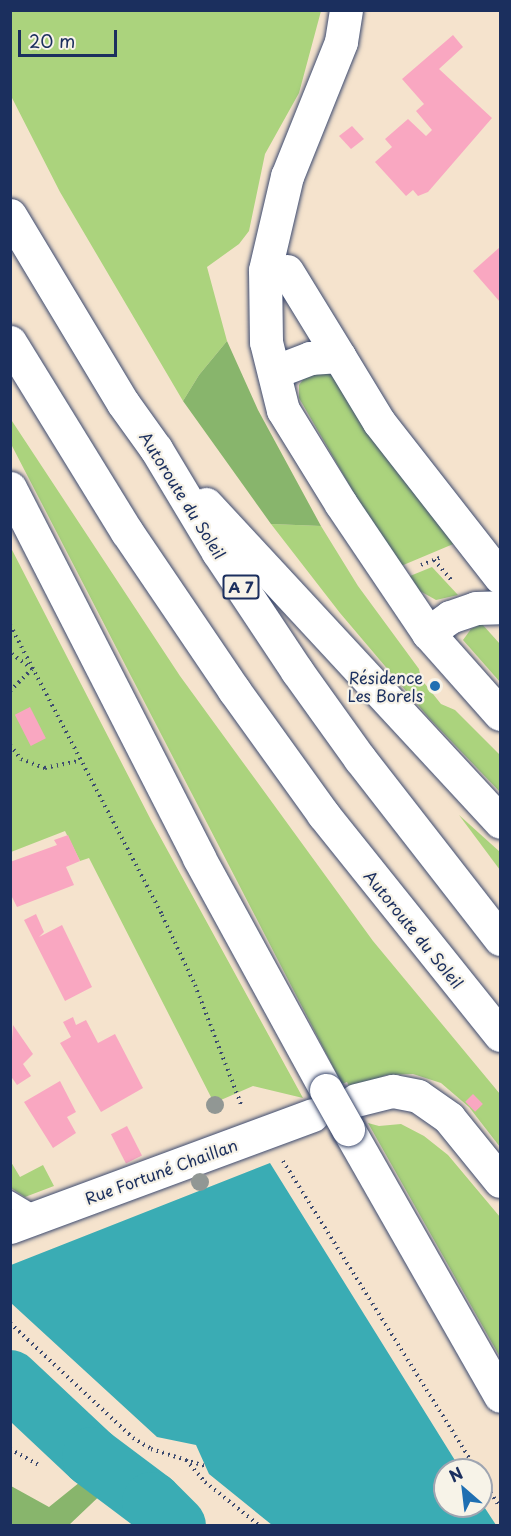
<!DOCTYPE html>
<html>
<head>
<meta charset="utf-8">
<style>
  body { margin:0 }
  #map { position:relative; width:511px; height:1536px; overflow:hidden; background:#f5e3cd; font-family:"Playpen Sans",sans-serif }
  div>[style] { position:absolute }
  .green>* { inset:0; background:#abd37d }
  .forest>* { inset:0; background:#88b56c }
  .water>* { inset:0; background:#3aacb4 }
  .river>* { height:60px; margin:-30px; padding:0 30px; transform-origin:30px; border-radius:30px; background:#3aacb4 }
  .building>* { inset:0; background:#f9a7c1; transform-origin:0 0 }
  .path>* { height:4px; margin-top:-2px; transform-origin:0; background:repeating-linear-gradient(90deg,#3c4a6f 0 1.5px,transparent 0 6px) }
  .roads { filter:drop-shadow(0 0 2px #3c4a6f) drop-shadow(0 0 2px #3c4a6f) }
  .service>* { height:16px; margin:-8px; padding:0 8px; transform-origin:8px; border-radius:8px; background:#fff }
  .minor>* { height:33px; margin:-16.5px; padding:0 16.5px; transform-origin:16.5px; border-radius:16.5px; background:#fff }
  .tertiary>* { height:33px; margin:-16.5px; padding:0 16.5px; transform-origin:16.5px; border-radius:16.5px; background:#fff }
  .motorway>* { height:33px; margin:-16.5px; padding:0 16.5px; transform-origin:16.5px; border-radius:16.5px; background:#fff }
  .bridges { filter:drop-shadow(0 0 2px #3c4a6f) drop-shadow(0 0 2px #3c4a6f) }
  .motorway-bridge>* { height:33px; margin:-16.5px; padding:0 16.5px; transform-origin:16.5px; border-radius:16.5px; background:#fff }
  .trees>* { width:18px; height:18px; margin:-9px; border-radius:50%; background:#919794 }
  .dots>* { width:16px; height:16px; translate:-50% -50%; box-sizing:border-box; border:3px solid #f7f3e8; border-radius:50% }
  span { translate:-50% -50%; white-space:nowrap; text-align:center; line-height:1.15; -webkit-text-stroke:4.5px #f7f3e8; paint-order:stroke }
  .shield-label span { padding:2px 4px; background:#f7f3e8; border:2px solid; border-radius:4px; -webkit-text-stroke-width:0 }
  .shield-label { font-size:15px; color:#1b2f5e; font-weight:700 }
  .street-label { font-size:16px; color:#1b2f5e }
  .poi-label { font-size:16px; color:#1b2f5e }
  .right { translate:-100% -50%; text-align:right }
  .frame { position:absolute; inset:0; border:12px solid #1b2f5e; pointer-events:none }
  .north { position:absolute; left:433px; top:1458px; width:60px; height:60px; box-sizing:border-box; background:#f7f3e8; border:2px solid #9fa5b1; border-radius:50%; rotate:332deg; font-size:16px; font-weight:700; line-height:24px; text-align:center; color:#1b2f5e }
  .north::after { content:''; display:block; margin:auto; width:21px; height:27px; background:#1f6fb2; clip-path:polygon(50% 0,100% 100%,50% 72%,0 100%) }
  .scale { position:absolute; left:18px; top:30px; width:99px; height:27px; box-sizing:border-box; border:3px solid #1b2f5e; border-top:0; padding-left:8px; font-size:18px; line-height:21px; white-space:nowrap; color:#1b2f5e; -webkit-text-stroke:4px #f7f3e8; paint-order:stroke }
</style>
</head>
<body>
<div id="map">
  <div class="green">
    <i style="clip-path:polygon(11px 11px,321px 11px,299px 93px,265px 154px,249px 231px,239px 244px,207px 267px,227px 341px,199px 375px,183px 401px,60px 192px,11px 96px)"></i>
    <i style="clip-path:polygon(323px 370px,335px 377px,361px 424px,458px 542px,401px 566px,380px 538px,299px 398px,299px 385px,308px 373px)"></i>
    <i style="clip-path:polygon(10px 418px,180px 676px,373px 941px,500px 1094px,500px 1147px,469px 1107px,441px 1083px,413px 1074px,386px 1075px,351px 1090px,347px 1082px,342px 1084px,11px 444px)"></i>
    <i style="clip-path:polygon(271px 524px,321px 526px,358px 586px,419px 669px,421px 679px,441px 704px,455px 710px,500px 755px,500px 792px,429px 718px,340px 613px)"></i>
    <i style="clip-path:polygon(10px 546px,152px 822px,303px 1098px,253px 1086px,214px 1103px,89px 858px,80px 861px,65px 831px,11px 852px)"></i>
    <i style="clip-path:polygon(432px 567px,458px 595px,436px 600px,420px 591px,410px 576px)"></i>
    <i style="clip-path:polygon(482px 624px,500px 644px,500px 682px,463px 640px,471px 629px)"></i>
    <i style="clip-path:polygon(459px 815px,500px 852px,500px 870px,494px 862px)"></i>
    <i style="clip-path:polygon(368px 1123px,379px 1126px,401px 1124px,424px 1136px,448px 1155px,500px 1217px,500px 1357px)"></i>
    <i style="clip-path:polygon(11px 1162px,20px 1177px,43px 1165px,54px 1186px,25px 1197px,11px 1188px)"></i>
  </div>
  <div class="forest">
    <i style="clip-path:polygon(227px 341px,258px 410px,321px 526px,271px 524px,183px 401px,199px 375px)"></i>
    <i style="clip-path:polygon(90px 1474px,109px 1487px,69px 1525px,11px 1525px,11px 1486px,49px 1507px)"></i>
  </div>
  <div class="water">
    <i style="clip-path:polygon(270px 1163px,461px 1470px,445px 1470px,445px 1506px,481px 1506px,481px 1502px,496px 1525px,272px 1525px,209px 1474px,196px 1445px,157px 1437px,11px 1303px,11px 1265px)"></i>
  </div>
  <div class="river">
    <i style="left:10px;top:1380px;width:112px;rotate:43.2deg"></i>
    <i style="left:92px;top:1457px;width:75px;rotate:36.9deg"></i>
    <i style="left:152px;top:1502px;width:34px;rotate:45deg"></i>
  </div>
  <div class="building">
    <i style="clip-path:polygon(453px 35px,463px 47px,439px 69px,492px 118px,428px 192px,418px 196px,413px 190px,406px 196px,375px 162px,392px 147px,385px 139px,408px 119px,426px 136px,432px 130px,416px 111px,424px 104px,402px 79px)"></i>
    <i style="clip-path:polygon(352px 126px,364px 139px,351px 149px,339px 136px)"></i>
    <i style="clip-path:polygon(500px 247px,500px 302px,473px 271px)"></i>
    <i style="left:30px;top:707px;width:35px;height:17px;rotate:63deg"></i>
    <i style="clip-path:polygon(68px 835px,80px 861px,66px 867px,74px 885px,17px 907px,10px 893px,10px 862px,57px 845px,54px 840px)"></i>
    <i style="clip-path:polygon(36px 914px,44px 932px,39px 937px,62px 925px,92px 987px,65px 1001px,24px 920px)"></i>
    <i style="clip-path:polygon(73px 1017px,76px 1025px,86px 1020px,98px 1043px,115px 1034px,143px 1088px,101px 1112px,60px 1043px,71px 1037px,63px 1022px)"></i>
    <i style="clip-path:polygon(13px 1025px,33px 1054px,23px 1064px,31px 1076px,17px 1085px,10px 1075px)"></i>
    <i style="clip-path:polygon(60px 1081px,76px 1112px,67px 1117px,76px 1133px,53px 1148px,24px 1102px)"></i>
    <i style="left:473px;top:1094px;width:14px;height:11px;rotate:45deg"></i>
    <i style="left:127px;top:1126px;width:33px;height:18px;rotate:63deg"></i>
  </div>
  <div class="path">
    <i style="left:434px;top:560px;width:29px;rotate:49deg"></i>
    <i style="left:421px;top:565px;width:22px;rotate:-21deg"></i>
    <i style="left:10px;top:625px;width:327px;rotate:62.3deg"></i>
    <i style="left:162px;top:915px;width:77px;rotate:64.8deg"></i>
    <i style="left:195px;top:985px;width:131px;rotate:68.9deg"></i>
    <i style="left:10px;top:691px;width:31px;rotate:-45deg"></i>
    <i style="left:32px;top:669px;width:25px;rotate:-143deg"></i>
    <i style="left:10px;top:745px;width:18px;rotate:52deg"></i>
    <i style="left:21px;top:759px;width:26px;rotate:21deg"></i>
    <i style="left:45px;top:768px;width:35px;rotate:-12deg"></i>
    <i style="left:283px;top:1161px;width:365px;rotate:57.9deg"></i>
    <i style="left:10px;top:1323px;width:168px;rotate:43.1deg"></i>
    <i style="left:133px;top:1438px;width:21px;rotate:31deg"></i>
    <i style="left:151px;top:1449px;width:57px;rotate:17.5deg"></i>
    <i style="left:10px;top:1449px;width:33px;rotate:29deg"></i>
    <i style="left:186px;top:1460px;width:29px;rotate:49deg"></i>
    <i style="left:205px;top:1482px;width:70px;rotate:38.7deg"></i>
    <i style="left:481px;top:1477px;width:36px;rotate:58deg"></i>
  </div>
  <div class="roads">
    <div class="service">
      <i style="left:10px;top:1199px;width:33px;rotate:31deg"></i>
    </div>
    <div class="minor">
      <i style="left:287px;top:271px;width:100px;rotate:58.5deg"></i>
      <i style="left:274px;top:372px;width:39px;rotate:-21deg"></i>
      <i style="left:310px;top:358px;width:29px;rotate:-4deg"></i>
      <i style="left:339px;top:356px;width:77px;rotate:58.8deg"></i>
      <i style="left:379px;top:422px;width:197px;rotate:52deg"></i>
      <i style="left:428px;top:633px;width:27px;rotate:-36deg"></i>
      <i style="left:450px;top:617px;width:28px;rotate:-19deg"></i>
      <i style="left:476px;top:608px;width:24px;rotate:-2deg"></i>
      <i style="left:356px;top:1100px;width:38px;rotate:-14deg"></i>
      <i style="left:393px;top:1091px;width:25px;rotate:11deg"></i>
      <i style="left:418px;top:1096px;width:38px;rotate:35deg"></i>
      <i style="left:449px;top:1118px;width:81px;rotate:51deg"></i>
    </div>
    <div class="tertiary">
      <i style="left:346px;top:10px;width:32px;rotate:99deg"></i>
      <i style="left:341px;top:42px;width:144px;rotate:111.9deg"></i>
      <i style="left:287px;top:176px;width:97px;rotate:103.2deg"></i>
      <i style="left:265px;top:270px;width:72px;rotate:89.2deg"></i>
      <i style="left:266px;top:342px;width:70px;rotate:76deg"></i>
      <i style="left:283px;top:410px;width:110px;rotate:58.3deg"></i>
      <i style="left:341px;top:504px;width:156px;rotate:56deg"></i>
      <i style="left:428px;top:633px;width:108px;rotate:48.4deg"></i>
      <i style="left:10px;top:1227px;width:322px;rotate:-20.3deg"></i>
    </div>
    <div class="motorway">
      <i style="left:10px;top:215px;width:219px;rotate:59deg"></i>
      <i style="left:123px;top:403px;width:57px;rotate:54.3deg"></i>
      <i style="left:156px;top:449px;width:120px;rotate:59deg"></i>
      <i style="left:218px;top:552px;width:143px;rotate:56.4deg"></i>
      <i style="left:297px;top:671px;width:108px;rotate:54.4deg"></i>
      <i style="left:360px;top:759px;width:228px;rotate:52.1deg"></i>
      <i style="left:10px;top:342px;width:223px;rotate:58.4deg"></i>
      <i style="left:127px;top:532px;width:191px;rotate:55.9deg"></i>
      <i style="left:234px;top:690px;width:153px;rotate:54.3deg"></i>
      <i style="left:323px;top:814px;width:283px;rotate:51.3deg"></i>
      <i style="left:10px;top:488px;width:415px;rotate:62.9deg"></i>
      <i style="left:199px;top:858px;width:264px;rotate:61.3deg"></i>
      <i style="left:206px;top:504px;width:433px;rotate:47.2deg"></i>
      <i style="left:348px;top:1129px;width:307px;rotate:60.3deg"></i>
    </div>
  </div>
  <div class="bridges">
    <div class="motorway-bridge">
      <i style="left:326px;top:1090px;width:45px;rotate:60.6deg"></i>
    </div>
  </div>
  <div class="trees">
    <i style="left:215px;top:1105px"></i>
    <i style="left:200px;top:1182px"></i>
  </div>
  <div class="dots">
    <i style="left:435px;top:686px;background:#1f6fb2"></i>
  </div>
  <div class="shield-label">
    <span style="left:241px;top:587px">A 7</span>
  </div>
  <div class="street-label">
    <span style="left:183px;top:495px;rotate:58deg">Autoroute du Soleil</span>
    <span style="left:414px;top:929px;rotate:51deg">Autoroute du Soleil</span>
    <span style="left:161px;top:1171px;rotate:-20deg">Rue Fortuné Chaillan</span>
  </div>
  <div class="poi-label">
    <span class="right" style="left:423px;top:686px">Résidence<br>Les Borels</span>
  </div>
  <div class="frame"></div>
  <div class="north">N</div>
  <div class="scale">20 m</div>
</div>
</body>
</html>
